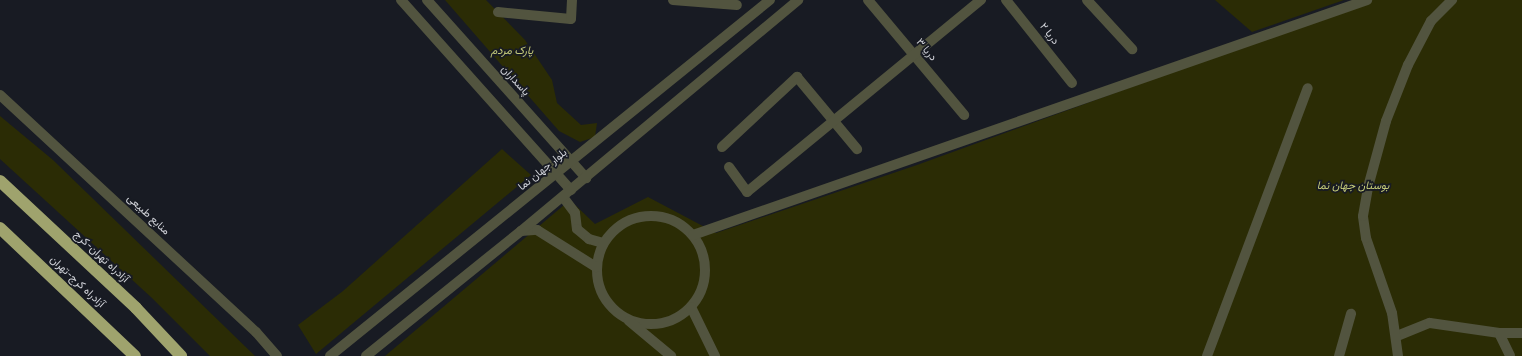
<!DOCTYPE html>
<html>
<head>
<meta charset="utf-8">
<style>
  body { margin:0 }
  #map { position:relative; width:1522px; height:356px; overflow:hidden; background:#181b23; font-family:"Roboto Serif",Vazirmatn,serif }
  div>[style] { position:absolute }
  .green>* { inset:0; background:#2b2c05 }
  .minor>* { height:10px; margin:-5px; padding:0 5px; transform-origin:5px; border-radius:5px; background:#52543f }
  .minor>.ring { margin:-5px; padding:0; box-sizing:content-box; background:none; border:10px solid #52543f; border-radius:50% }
  .highway>* { height:12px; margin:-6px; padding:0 6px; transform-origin:6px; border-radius:6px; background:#9fa36d }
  span { translate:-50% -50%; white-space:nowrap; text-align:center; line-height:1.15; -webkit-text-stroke:3.5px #181b23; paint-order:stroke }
  .street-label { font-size:11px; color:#d3d5db }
  .park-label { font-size:11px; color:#c4ca79; font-style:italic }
</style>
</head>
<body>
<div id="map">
  <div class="green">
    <i style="clip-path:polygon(445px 0,486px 0,525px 40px,552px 80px,557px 103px,581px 125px,597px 123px,595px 137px,580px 142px,559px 131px)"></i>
    <i style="clip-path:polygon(1215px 0,1344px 0,1252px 32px)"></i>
    <i style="clip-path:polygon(1370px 0,1522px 0,1522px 356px,385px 356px,570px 200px,595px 224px,648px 197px,716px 233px,917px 165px)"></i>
    <i style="clip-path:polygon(0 116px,53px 160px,255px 356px,210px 356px,152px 298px,0 159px)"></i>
    <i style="clip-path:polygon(502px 149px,531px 175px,316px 354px,298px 325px,343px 291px)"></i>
  </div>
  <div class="minor">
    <i style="left:401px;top:0;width:255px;rotate:48.2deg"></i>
    <i style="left:427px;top:0;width:239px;rotate:48.2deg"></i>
    <i style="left:673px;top:0;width:64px;rotate:4.5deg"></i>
    <i style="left:868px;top:0;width:150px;rotate:50.1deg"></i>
    <i style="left:1006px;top:0;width:106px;rotate:51.5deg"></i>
    <i style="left:1087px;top:0;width:67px;rotate:47.4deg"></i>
    <i style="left:498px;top:12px;width:73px;rotate:5.5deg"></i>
    <i style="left:571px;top:19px;width:19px;rotate:-87deg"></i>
    <i style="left:0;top:95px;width:349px;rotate:42.8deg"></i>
    <i style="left:256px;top:332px;width:32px;rotate:49deg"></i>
    <i style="left:722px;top:147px;width:103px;rotate:-43deg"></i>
    <i style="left:797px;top:77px;width:94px;rotate:50.2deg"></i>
    <i style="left:729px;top:167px;width:31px;rotate:54deg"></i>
    <i style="left:747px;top:192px;width:303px;rotate:-39.4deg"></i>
    <i style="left:563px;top:197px;width:20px;rotate:53deg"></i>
    <i style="left:575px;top:213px;width:16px;rotate:83deg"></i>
    <i style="left:577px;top:229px;width:16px;rotate:40deg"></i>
    <i style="left:589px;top:239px;width:15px;rotate:16deg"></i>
    <i class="ring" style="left:597px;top:216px;width:98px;height:98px"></i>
    <i style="left:521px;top:231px;width:16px;rotate:-4deg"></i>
    <i style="left:537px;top:230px;width:70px;rotate:32.1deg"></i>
    <i style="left:693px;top:235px;width:714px;rotate:-19.22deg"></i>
    <i style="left:691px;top:307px;width:55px;rotate:63.9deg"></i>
    <i style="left:629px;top:321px;width:55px;rotate:39.8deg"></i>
    <i style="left:1499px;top:333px;width:25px;rotate:64deg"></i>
    <i style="left:1397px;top:336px;width:35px;rotate:-22deg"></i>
    <i style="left:1430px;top:323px;width:70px;rotate:8.2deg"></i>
    <i style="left:1499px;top:333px;width:23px"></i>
    <i style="left:330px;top:356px;width:566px;rotate:-38.98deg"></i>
    <i style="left:366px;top:356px;width:199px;rotate:-38.9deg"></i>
    <i style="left:521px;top:231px;width:361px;rotate:-39.8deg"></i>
    <i style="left:1207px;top:356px;width:286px;rotate:-69.4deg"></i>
    <i style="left:1339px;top:356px;width:44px;rotate:-74.1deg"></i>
    <i style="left:1398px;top:356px;width:43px;rotate:-97.9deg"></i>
    <i style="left:1392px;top:313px;width:79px;rotate:-109.1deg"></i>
    <i style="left:1366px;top:238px;width:22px;rotate:-98deg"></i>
    <i style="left:1363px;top:216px;width:29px;rotate:-80deg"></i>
    <i style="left:1368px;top:187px;width:68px;rotate:-74.7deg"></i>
    <i style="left:1386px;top:121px;width:60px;rotate:-68.6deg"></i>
    <i style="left:1408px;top:65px;width:50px;rotate:-62.4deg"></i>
    <i style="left:1431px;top:21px;width:30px;rotate:-45deg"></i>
  </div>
  <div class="highway">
    <i style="left:0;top:181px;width:186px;rotate:43deg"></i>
    <i style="left:136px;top:308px;width:66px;rotate:46.8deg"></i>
    <i style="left:0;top:228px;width:186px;rotate:43.5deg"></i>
  </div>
  <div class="street-label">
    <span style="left:1049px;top:34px;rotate:52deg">دریا ۲</span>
    <span style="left:926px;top:50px;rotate:50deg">دریا ۳</span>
    <span style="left:515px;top:81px;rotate:48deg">پاسداران</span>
    <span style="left:543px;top:170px;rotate:-39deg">بلوار جهان نما</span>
    <span style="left:148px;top:215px;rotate:43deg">منابع طبیعی</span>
    <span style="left:101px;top:257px;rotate:43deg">آزادراه تهران-کرج</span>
    <span style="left:77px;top:282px;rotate:43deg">آزادراه کرج-تهران</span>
  </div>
  <div class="park-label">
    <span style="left:512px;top:51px">پارک مردم</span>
    <span style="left:1353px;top:186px">بوستان جهان نما</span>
  </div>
</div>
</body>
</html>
